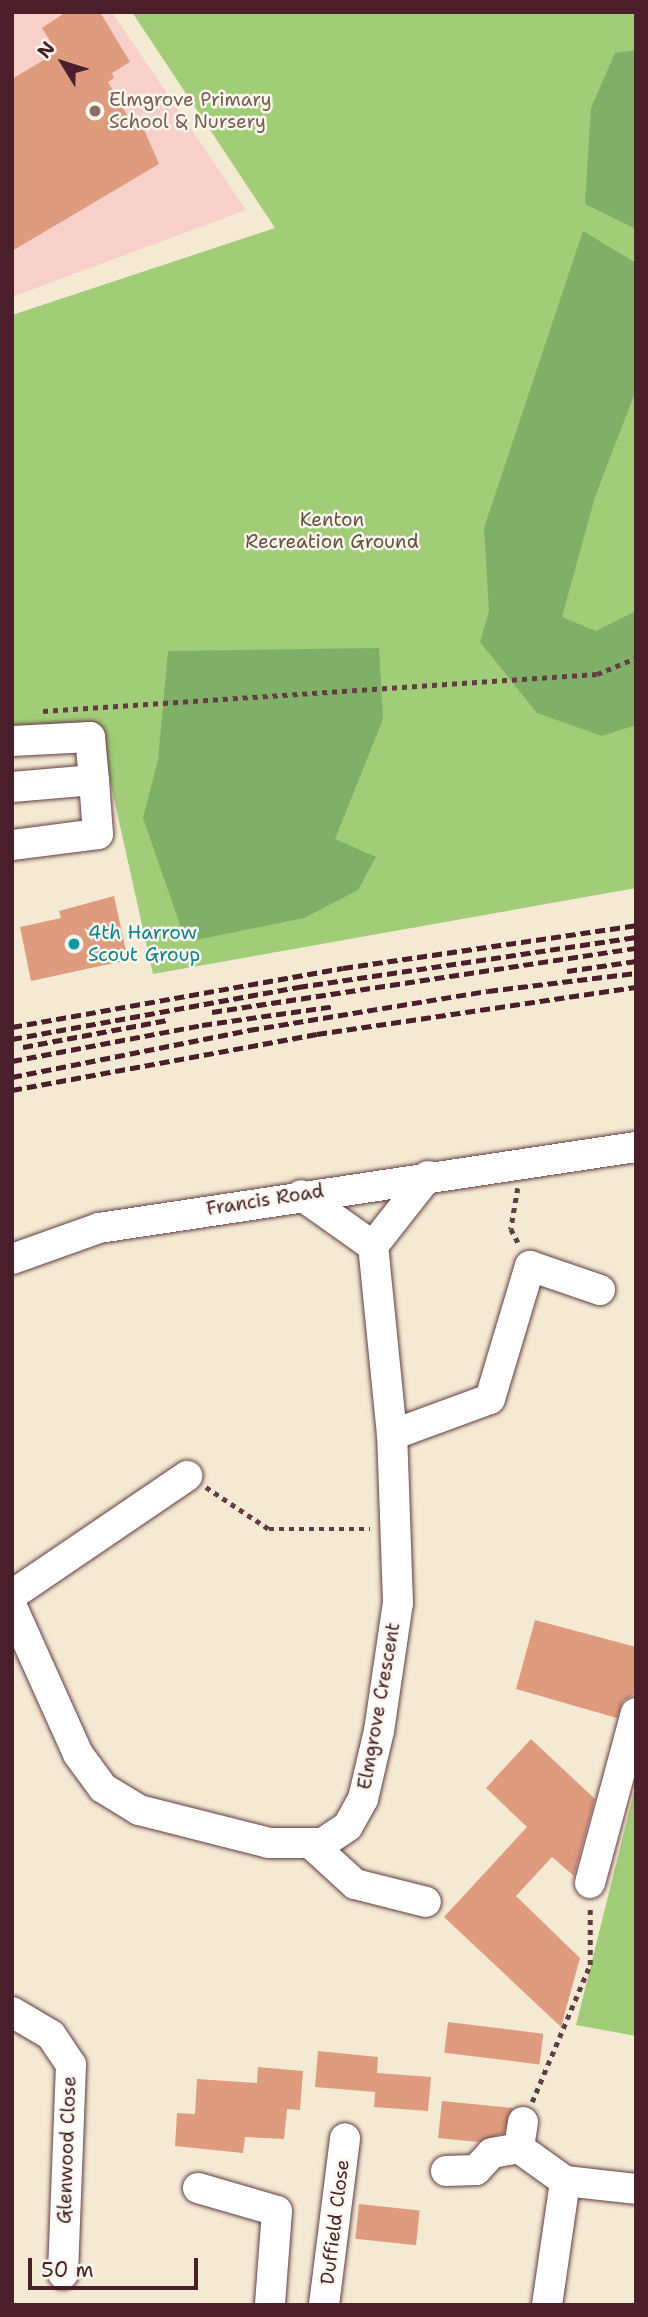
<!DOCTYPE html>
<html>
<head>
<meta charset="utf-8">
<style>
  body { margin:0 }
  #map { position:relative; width:648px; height:2317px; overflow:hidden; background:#f4ead3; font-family:"Shantell Sans",sans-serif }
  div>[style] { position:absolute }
  .built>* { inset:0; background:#f7d0ca }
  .green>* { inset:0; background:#a1cc78 }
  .forest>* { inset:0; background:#80b068 }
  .building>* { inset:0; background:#de9b7e; transform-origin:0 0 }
  .path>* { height:4.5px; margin-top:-2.25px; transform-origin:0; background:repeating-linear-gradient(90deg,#643d44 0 5px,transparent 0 10px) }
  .roads { filter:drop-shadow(0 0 2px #643d44) drop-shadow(0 0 2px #643d44) }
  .minor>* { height:30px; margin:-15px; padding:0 15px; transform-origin:15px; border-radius:15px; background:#fff }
  .rail>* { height:5px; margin-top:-2.5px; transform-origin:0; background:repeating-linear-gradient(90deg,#4a1f2b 0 10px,transparent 0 15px) }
  .dots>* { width:19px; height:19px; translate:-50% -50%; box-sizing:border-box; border:4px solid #fbf7ec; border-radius:50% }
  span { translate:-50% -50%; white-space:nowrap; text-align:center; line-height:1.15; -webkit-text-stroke:5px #fbf7ec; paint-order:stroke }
  .education-label { font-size:19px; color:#785e54 }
  .left { translate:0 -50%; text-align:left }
  .park-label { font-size:19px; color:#645342 }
  .culture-label { font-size:19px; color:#0d838f }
  .street-label { font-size:19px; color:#4a1f2b }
  .frame { position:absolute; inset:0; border:14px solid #4a1f2b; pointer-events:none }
  .north { position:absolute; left:28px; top:28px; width:70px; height:70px; -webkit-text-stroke:5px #fbf7ec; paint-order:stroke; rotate:308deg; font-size:19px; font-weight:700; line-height:28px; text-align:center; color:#4a1f2b }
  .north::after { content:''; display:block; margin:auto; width:24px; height:32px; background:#4a1f2b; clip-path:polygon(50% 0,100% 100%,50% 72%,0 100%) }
  .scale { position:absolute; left:28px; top:2258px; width:170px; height:32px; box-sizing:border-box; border:4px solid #4a1f2b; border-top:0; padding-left:9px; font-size:21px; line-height:24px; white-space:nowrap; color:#4a1f2b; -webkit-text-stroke:5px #fbf7ec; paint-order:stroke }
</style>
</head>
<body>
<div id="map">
  <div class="built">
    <i style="clip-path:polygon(12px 12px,112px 12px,246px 210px,12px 297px)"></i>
  </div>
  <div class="green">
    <i style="clip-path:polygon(132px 12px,636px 12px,636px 888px,153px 974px,98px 727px,12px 730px,12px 315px,275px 228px)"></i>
    <i style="clip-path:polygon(636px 1784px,636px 2036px,576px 2025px)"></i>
  </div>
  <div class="forest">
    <i style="clip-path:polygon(636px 50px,636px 229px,585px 204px,591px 108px,615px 53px)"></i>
    <i style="clip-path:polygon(583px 231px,636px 263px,636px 390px,595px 497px,562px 617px,596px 631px,636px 611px,636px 725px,602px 736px,537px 713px,480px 642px,489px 611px,484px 528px)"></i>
    <i style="clip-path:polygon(379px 648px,383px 719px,335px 839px,376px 857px,358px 890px,304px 918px,186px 942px,143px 818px,158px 760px,168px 651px)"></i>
  </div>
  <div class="building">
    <i style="clip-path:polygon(66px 12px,100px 12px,130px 62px,112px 73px,114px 78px,108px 82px,130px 120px,138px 116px,159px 164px,12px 251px,12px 79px,57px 52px,42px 28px)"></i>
    <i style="clip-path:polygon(114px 896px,128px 960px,31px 981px,20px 927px,61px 918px,59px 911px)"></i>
    <i style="clip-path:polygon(535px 1620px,636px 1647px,636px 1693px,623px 1701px,617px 1718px,516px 1689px)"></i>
    <i style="clip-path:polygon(531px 1739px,595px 1799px,574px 1876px,552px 1857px,516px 1896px,580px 1958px,561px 2027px,444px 1917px,527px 1827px,486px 1788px)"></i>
    <i style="left:448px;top:2022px;width:96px;height:31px;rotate:7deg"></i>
    <i style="clip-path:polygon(318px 2051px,378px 2057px,377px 2073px,431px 2077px,428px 2111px,374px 2107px,375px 2092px,315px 2087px)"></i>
    <i style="clip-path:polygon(258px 2067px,303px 2071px,300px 2110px,287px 2109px,284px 2139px,245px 2137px,243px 2153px,175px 2146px,177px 2113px,195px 2114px,197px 2079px,257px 2083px)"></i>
    <i style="clip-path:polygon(442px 2101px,513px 2108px,504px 2133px,478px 2142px,438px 2138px)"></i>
    <i style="left:359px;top:2204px;width:61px;height:35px;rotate:6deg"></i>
  </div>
  <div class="path">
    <i style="left:43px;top:711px;width:555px;rotate:-3.82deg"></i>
    <i style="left:597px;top:674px;width:42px;rotate:-22.3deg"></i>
    <i style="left:518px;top:1188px;width:42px;rotate:99.7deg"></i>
    <i style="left:511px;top:1229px;width:17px;rotate:62deg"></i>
    <i style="left:206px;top:1487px;width:76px;rotate:33.7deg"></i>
    <i style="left:269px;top:1529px;width:101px"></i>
    <i style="left:532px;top:2102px;width:149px;rotate:-67.1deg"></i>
    <i style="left:590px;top:1965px;width:60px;rotate:-90deg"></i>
  </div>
  <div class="roads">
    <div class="minor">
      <i style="left:12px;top:741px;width:78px;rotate:-2.9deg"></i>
      <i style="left:90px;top:737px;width:43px;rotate:84.7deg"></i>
      <i style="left:12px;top:787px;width:82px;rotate:-4.9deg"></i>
      <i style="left:94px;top:780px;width:54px;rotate:85.8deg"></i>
      <i style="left:98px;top:834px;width:87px;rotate:172.7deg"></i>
      <i style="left:373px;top:1246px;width:89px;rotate:-51.8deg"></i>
      <i style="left:12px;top:1259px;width:92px;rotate:-19.6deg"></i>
      <i style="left:99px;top:1228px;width:543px;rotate:-8.58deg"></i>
      <i style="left:392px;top:1435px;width:104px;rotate:-20.2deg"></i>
      <i style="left:490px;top:1399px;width:139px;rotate:-73.3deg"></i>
      <i style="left:530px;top:1266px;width:74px;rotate:18.9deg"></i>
      <i style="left:12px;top:1595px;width:212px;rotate:-34.2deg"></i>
      <i style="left:12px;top:1607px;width:161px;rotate:65.8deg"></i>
      <i style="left:78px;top:1754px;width:42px;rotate:53.7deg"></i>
      <i style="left:103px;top:1788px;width:42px;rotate:31.4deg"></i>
      <i style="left:139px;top:1810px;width:134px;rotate:14.2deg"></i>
      <i style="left:269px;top:1843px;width:54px"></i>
      <i style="left:323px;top:1843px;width:30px;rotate:-34deg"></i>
      <i style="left:348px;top:1826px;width:31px;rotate:-61deg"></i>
      <i style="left:363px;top:1799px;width:70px;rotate:-76.8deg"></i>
      <i style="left:379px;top:1731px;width:129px;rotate:-81.6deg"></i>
      <i style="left:398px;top:1603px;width:168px;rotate:-92deg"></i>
      <i style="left:392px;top:1435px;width:190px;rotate:-95.7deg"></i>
      <i style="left:373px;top:1246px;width:88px;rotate:-144.7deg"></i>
      <i style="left:310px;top:1843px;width:61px;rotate:42.3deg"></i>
      <i style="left:355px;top:1884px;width:73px;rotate:14.2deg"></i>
      <i style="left:590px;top:1883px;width:176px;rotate:-74.9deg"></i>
      <i style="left:12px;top:2012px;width:45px;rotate:30.5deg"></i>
      <i style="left:51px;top:2035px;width:36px;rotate:56deg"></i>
      <i style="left:71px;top:2065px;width:209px;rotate:92.2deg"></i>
      <i style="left:523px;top:2122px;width:26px;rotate:99deg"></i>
      <i style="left:519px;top:2148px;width:57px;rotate:35.7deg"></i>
      <i style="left:446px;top:2171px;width:30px;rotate:-2deg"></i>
      <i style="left:476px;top:2170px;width:23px;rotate:-47deg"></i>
      <i style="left:492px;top:2153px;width:27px;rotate:-10deg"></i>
      <i style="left:198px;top:2188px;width:82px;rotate:16.2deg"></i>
      <i style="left:277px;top:2211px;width:94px;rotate:94.3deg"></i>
      <i style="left:324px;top:2305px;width:168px;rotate:-82.8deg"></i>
      <i style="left:547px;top:2305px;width:125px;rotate:-81.7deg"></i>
      <i style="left:565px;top:2181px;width:71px;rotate:6.4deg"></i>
    </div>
  </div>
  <div class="rail">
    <i style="left:567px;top:971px;width:70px;rotate:-8.2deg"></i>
    <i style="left:212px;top:1012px;width:429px;rotate:-8.6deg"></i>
    <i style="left:12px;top:1027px;width:336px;rotate:-10.1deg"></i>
    <i style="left:343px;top:968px;width:296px;rotate:-8.3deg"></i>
    <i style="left:12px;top:1039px;width:291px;rotate:-10.3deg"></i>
    <i style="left:298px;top:987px;width:342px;rotate:-8.4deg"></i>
    <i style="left:23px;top:1047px;width:147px;rotate:-10.6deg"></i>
    <i style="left:12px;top:1061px;width:193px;rotate:-10.7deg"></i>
    <i style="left:202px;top:1025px;width:134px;rotate:-8.1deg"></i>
    <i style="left:12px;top:1077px;width:242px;rotate:-11.2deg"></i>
    <i style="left:249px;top:1030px;width:242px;rotate:-9.3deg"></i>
    <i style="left:488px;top:991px;width:149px;rotate:-6.9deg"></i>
    <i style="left:12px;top:1090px;width:310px;rotate:-10.4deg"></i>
    <i style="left:317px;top:1034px;width:322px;rotate:-8.4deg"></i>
  </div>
  <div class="dots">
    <i style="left:95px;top:111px;background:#8d6e63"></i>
    <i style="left:74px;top:944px;background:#0f9aa8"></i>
  </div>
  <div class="education-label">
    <span class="left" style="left:109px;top:111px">Elmgrove Primary<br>School &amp; Nursery</span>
  </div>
  <div class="park-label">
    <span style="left:332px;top:531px">Kenton<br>Recreation Ground</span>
  </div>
  <div class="culture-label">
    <span class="left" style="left:88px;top:944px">4th Harrow<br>Scout Group</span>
  </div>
  <div class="street-label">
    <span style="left:265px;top:1200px;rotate:-9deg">Francis Road</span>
    <span style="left:379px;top:1706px;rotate:-80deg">Elmgrove Crescent</span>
    <span style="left:67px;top:2150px;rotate:-88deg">Glenwood Close</span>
    <span style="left:335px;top:2222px;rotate:-83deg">Duffield Close</span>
  </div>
  <div class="frame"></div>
  <div class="north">N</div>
  <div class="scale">50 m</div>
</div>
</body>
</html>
